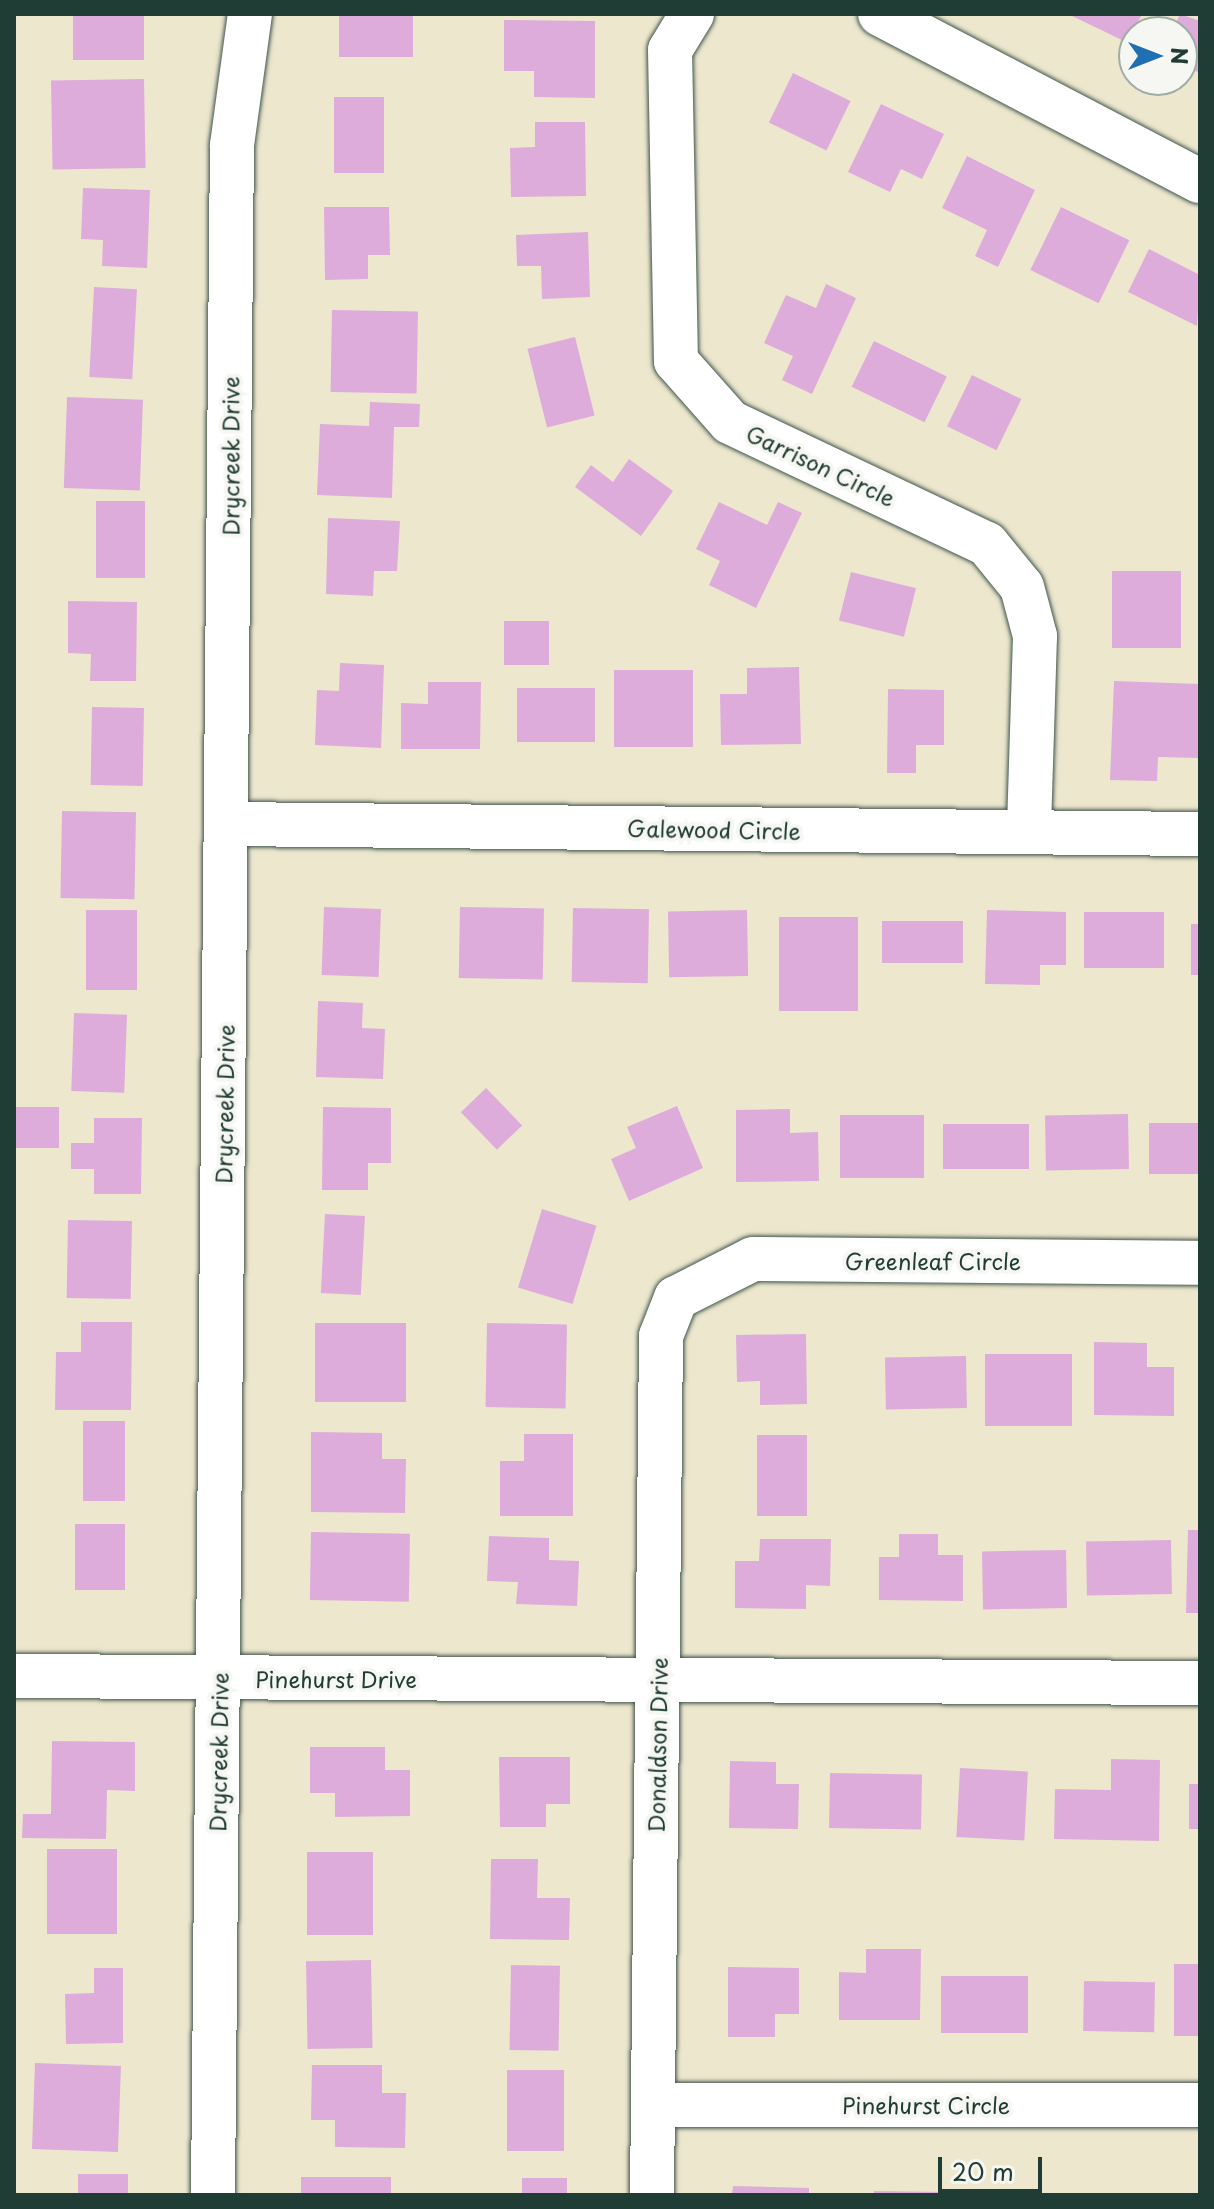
<!DOCTYPE html>
<html>
<head>
<meta charset="utf-8">
<style>
  body { margin:0 }
  #map { position:relative; width:1214px; height:2209px; overflow:hidden; background:#ede7ce; font-family:"Playpen Sans",sans-serif }
  div>[style] { position:absolute }
  .building>* { inset:0; background:#deacdb; transform-origin:0 0 }
  .roads { filter:drop-shadow(0 0 2px #3e564b) drop-shadow(0 0 2px #3e564b) }
  .minor>* { height:44px; margin:-22px; padding:0 22px; transform-origin:22px; border-radius:22px; background:#fff }
  span { translate:-50% -50%; white-space:nowrap; text-align:center; line-height:1.15; -webkit-text-stroke:8px #f6f6f2; paint-order:stroke }
  .street-label { font-size:22px; color:#1f3d34 }
  .frame { position:absolute; inset:0; border:16px solid #1f3d34; pointer-events:none }
  .north { position:absolute; left:1118px; top:16px; width:80px; height:80px; box-sizing:border-box; background:#f6f6f2; border:2px solid #a0aca6; border-radius:50%; rotate:90deg; font-size:22px; font-weight:700; line-height:32px; text-align:center; color:#1f3d34 }
  .north::after { content:''; display:block; margin:auto; width:28px; height:36px; background:#1f6fb2; clip-path:polygon(50% 0,100% 100%,50% 72%,0 100%) }
  .scale { position:absolute; left:938px; top:2157px; width:104px; height:36px; box-sizing:border-box; border:4px solid #1f3d34; border-top:0; padding-left:10px; font-size:24px; line-height:28px; white-space:nowrap; color:#1f3d34; -webkit-text-stroke:6px #f6f6f2; paint-order:stroke }
</style>
</head>
<body>
<div id="map">
  <div class="building">
    <i style="left:73px;top:14px;width:71px;height:46px"></i>
    <i style="left:339px;top:14px;width:74px;height:43px"></i>
    <i style="clip-path:polygon(1068px 14px,1142px 14px,1128px 43px)"></i>
    <i style="clip-path:polygon(1180px 14px,1200px 21px,1200px 73px,1182px 65px,1182px 32px,1172px 32px)"></i>
    <i style="clip-path:polygon(504px 20px,595px 21px,595px 98px,534px 97px,534px 71px,504px 71px)"></i>
    <i style="left:793px;top:73px;width:64px;height:55px;rotate:26deg"></i>
    <i style="left:144px;top:79px;width:89px;height:93px;rotate:89deg"></i>
    <i style="left:334px;top:97px;width:50px;height:76px"></i>
    <i style="clip-path:polygon(881px 104px,944px 134px,922px 179px,901px 169px,890px 192px,848px 172px)"></i>
    <i style="clip-path:polygon(535px 122px,585px 122px,586px 196px,511px 197px,510px 148px,535px 147px)"></i>
    <i style="clip-path:polygon(967px 156px,1035px 190px,998px 267px,975px 256px,987px 230px,942px 208px)"></i>
    <i style="clip-path:polygon(83px 188px,150px 190px,147px 268px,102px 266px,103px 240px,81px 239px)"></i>
    <i style="clip-path:polygon(324px 207px,389px 207px,390px 255px,368px 255px,368px 279px,325px 280px)"></i>
    <i style="left:1061px;top:207px;width:76px;height:70px;rotate:26deg"></i>
    <i style="clip-path:polygon(588px 232px,590px 297px,542px 299px,541px 266px,517px 266px,516px 235px)"></i>
    <i style="clip-path:polygon(1149px 249px,1200px 275px,1197px 326px,1128px 292px)"></i>
    <i style="clip-path:polygon(826px 284px,856px 298px,812px 394px,782px 380px,793px 356px,764px 343px,786px 295px,816px 308px)"></i>
    <i style="left:94px;top:287px;width:43px;height:90px;rotate:3deg"></i>
    <i style="left:332px;top:310px;width:86px;height:82px;rotate:1deg"></i>
    <i style="left:575px;top:337px;width:81px;height:49px;rotate:76deg"></i>
    <i style="left:874px;top:341px;width:81px;height:51px;rotate:26deg"></i>
    <i style="left:972px;top:375px;width:55px;height:57px;rotate:26deg"></i>
    <i style="left:67px;top:397px;width:76px;height:91px;rotate:2deg"></i>
    <i style="clip-path:polygon(370px 402px,420px 404px,419px 427px,394px 427px,392px 498px,317px 495px,320px 424px,369px 426px)"></i>
    <i style="clip-path:polygon(629px 459px,673px 491px,641px 536px,575px 487px,591px 465px,613px 482px)"></i>
    <i style="left:96px;top:501px;width:49px;height:77px"></i>
    <i style="clip-path:polygon(719px 502px,767px 525px,778px 502px,802px 513px,756px 608px,709px 585px,720px 561px,696px 549px)"></i>
    <i style="clip-path:polygon(328px 518px,400px 521px,397px 571px,374px 571px,373px 596px,326px 594px)"></i>
    <i style="left:1112px;top:571px;width:69px;height:77px"></i>
    <i style="left:851px;top:572px;width:67px;height:50px;rotate:14deg"></i>
    <i style="clip-path:polygon(68px 601px,137px 602px,136px 681px,90px 681px,91px 654px,68px 653px)"></i>
    <i style="left:504px;top:621px;width:45px;height:44px"></i>
    <i style="clip-path:polygon(340px 663px,384px 665px,381px 748px,315px 745px,317px 690px,339px 691px)"></i>
    <i style="clip-path:polygon(799px 667px,801px 744px,721px 745px,720px 694px,747px 694px,747px 668px)"></i>
    <i style="left:614px;top:670px;width:79px;height:77px"></i>
    <i style="clip-path:polygon(1114px 681px,1200px 684px,1200px 758px,1158px 757px,1157px 781px,1110px 780px)"></i>
    <i style="clip-path:polygon(428px 682px,481px 682px,480px 749px,401px 749px,401px 703px,428px 704px)"></i>
    <i style="left:517px;top:688px;width:78px;height:54px"></i>
    <i style="clip-path:polygon(888px 689px,944px 690px,944px 745px,916px 745px,916px 773px,887px 773px)"></i>
    <i style="left:92px;top:707px;width:52px;height:78px;rotate:1deg"></i>
    <i style="left:62px;top:811px;width:74px;height:87px;rotate:1deg"></i>
    <i style="left:324px;top:907px;width:57px;height:68px;rotate:2deg"></i>
    <i style="left:460px;top:907px;width:84px;height:71px;rotate:1deg"></i>
    <i style="left:573px;top:908px;width:76px;height:74px;rotate:1deg"></i>
    <i style="left:86px;top:910px;width:51px;height:80px"></i>
    <i style="left:747px;top:910px;width:66px;height:79px;rotate:89deg"></i>
    <i style="clip-path:polygon(987px 910px,1066px 912px,1066px 965px,1040px 965px,1040px 985px,985px 984px)"></i>
    <i style="left:1084px;top:912px;width:80px;height:56px"></i>
    <i style="left:779px;top:917px;width:79px;height:94px"></i>
    <i style="left:963px;top:921px;width:42px;height:81px;rotate:90deg"></i>
    <i style="left:1191px;top:924px;width:9px;height:51px"></i>
    <i style="clip-path:polygon(318px 1001px,363px 1003px,362px 1028px,385px 1029px,383px 1079px,316px 1077px)"></i>
    <i style="left:74px;top:1013px;width:53px;height:78px;rotate:2deg"></i>
    <i style="left:486px;top:1088px;width:52px;height:35px;rotate:46deg"></i>
    <i style="clip-path:polygon(677px 1106px,703px 1168px,629px 1201px,611px 1159px,636px 1148px,627px 1127px)"></i>
    <i style="left:15px;top:1107px;width:44px;height:41px"></i>
    <i style="clip-path:polygon(323px 1107px,391px 1108px,391px 1163px,368px 1163px,368px 1190px,322px 1190px)"></i>
    <i style="clip-path:polygon(790px 1109px,790px 1133px,818px 1132px,819px 1181px,736px 1182px,736px 1110px)"></i>
    <i style="left:1128px;top:1114px;width:55px;height:83px;rotate:89deg"></i>
    <i style="left:840px;top:1115px;width:84px;height:63px"></i>
    <i style="clip-path:polygon(94px 1118px,142px 1118px,141px 1194px,94px 1194px,94px 1169px,71px 1169px,71px 1143px,94px 1143px)"></i>
    <i style="left:1149px;top:1123px;width:51px;height:51px"></i>
    <i style="left:943px;top:1124px;width:86px;height:45px"></i>
    <i style="left:542px;top:1209px;width:57px;height:82px;rotate:17deg"></i>
    <i style="left:325px;top:1214px;width:40px;height:79px;rotate:3deg"></i>
    <i style="left:68px;top:1220px;width:64px;height:78px;rotate:1deg"></i>
    <i style="clip-path:polygon(81px 1322px,132px 1322px,131px 1410px,55px 1410px,56px 1352px,81px 1352px)"></i>
    <i style="left:315px;top:1323px;width:91px;height:79px"></i>
    <i style="left:487px;top:1323px;width:80px;height:84px;rotate:1deg"></i>
    <i style="clip-path:polygon(806px 1334px,807px 1404px,760px 1405px,760px 1381px,737px 1382px,736px 1335px)"></i>
    <i style="clip-path:polygon(1094px 1342px,1147px 1343px,1147px 1367px,1174px 1367px,1174px 1416px,1094px 1415px)"></i>
    <i style="left:985px;top:1354px;width:87px;height:72px"></i>
    <i style="left:966px;top:1356px;width:52px;height:81px;rotate:89deg"></i>
    <i style="left:83px;top:1421px;width:42px;height:80px"></i>
    <i style="clip-path:polygon(311px 1432px,382px 1433px,382px 1459px,406px 1459px,405px 1513px,311px 1512px)"></i>
    <i style="clip-path:polygon(524px 1434px,573px 1434px,573px 1516px,500px 1516px,500px 1461px,524px 1461px)"></i>
    <i style="left:807px;top:1435px;width:81px;height:50px;rotate:90deg"></i>
    <i style="left:75px;top:1524px;width:50px;height:66px"></i>
    <i style="clip-path:polygon(1188px 1530px,1200px 1530px,1200px 1613px,1186px 1613px)"></i>
    <i style="left:311px;top:1532px;width:99px;height:68px;rotate:1deg"></i>
    <i style="clip-path:polygon(899px 1534px,938px 1534px,938px 1555px,963px 1555px,963px 1601px,879px 1600px,879px 1557px,899px 1557px)"></i>
    <i style="clip-path:polygon(489px 1536px,549px 1538px,549px 1560px,579px 1561px,577px 1606px,516px 1604px,518px 1582px,487px 1581px)"></i>
    <i style="clip-path:polygon(760px 1539px,831px 1539px,830px 1586px,806px 1585px,806px 1609px,735px 1608px,735px 1561px,759px 1561px)"></i>
    <i style="left:1171px;top:1540px;width:54px;height:85px;rotate:89deg"></i>
    <i style="left:1066px;top:1550px;width:58px;height:84px;rotate:89deg"></i>
    <i style="clip-path:polygon(52px 1741px,135px 1742px,135px 1791px,107px 1790px,106px 1839px,22px 1838px,23px 1814px,51px 1814px)"></i>
    <i style="clip-path:polygon(310px 1747px,385px 1747px,385px 1770px,410px 1770px,410px 1816px,335px 1817px,335px 1793px,310px 1793px)"></i>
    <i style="clip-path:polygon(499px 1757px,570px 1757px,570px 1804px,546px 1804px,546px 1827px,500px 1827px)"></i>
    <i style="clip-path:polygon(1111px 1759px,1160px 1760px,1159px 1841px,1054px 1839px,1055px 1789px,1111px 1790px)"></i>
    <i style="clip-path:polygon(730px 1761px,776px 1762px,776px 1784px,799px 1784px,798px 1829px,729px 1828px)"></i>
    <i style="left:960px;top:1768px;width:68px;height:69px;rotate:3deg"></i>
    <i style="left:830px;top:1773px;width:92px;height:55px;rotate:1deg"></i>
    <i style="left:1189px;top:1784px;width:11px;height:45px"></i>
    <i style="left:117px;top:1849px;width:85px;height:70px;rotate:90deg"></i>
    <i style="left:307px;top:1852px;width:66px;height:83px"></i>
    <i style="clip-path:polygon(491px 1859px,538px 1859px,537px 1898px,570px 1898px,569px 1940px,490px 1939px)"></i>
    <i style="clip-path:polygon(866px 1949px,921px 1949px,920px 2020px,839px 2020px,839px 1972px,866px 1973px)"></i>
    <i style="left:371px;top:1960px;width:88px;height:65px;rotate:89deg"></i>
    <i style="left:1174px;top:1964px;width:26px;height:72px"></i>
    <i style="left:511px;top:1965px;width:49px;height:85px;rotate:1deg"></i>
    <i style="clip-path:polygon(728px 1967px,799px 1968px,799px 2014px,775px 2014px,775px 2037px,728px 2037px)"></i>
    <i style="clip-path:polygon(94px 1968px,123px 1968px,123px 2043px,66px 2044px,65px 1994px,94px 1993px)"></i>
    <i style="left:941px;top:1976px;width:87px;height:57px"></i>
    <i style="left:1084px;top:1981px;width:71px;height:50px;rotate:1deg"></i>
    <i style="left:35px;top:2063px;width:86px;height:86px;rotate:2deg"></i>
    <i style="clip-path:polygon(312px 2065px,382px 2065px,382px 2093px,406px 2093px,405px 2148px,335px 2147px,335px 2120px,311px 2120px)"></i>
    <i style="left:564px;top:2070px;width:81px;height:57px;rotate:90deg"></i>
    <i style="left:128px;top:2174px;width:21px;height:50px;rotate:90deg"></i>
    <i style="left:301px;top:2177px;width:90px;height:18px"></i>
    <i style="left:567px;top:2178px;width:17px;height:45px;rotate:90deg"></i>
    <i style="clip-path:polygon(733px 2186px,809px 2188px,809px 2195px,732px 2195px)"></i>
    <i style="clip-path:polygon(874px 2191px,947px 2192px,947px 2195px,874px 2195px)"></i>
  </div>
  <div class="roads">
    <div class="minor">
      <i style="left:692px;top:14px;width:42px;rotate:121.4deg"></i>
      <i style="left:670px;top:50px;width:311px;rotate:88.9deg"></i>
      <i style="left:676px;top:361px;width:81px;rotate:48.5deg"></i>
      <i style="left:730px;top:422px;width:284px;rotate:25.4deg"></i>
      <i style="left:987px;top:544px;width:55px;rotate:50.9deg"></i>
      <i style="left:1022px;top:587px;width:51px;rotate:75.1deg"></i>
      <i style="left:1035px;top:636px;width:196px;rotate:91.8deg"></i>
      <i style="left:880px;top:14px;width:361px;rotate:27.6deg"></i>
      <i style="left:227px;top:824px;width:973px;rotate:0.59deg"></i>
      <i style="left:14px;top:1676px;width:1186px;rotate:0.34deg"></i>
      <i style="left:653px;top:2105px;width:547px"></i>
      <i style="left:213px;top:2195px;width:2050px;rotate:-89.47deg"></i>
      <i style="left:232px;top:145px;width:132px;rotate:-82.2deg"></i>
      <i style="left:652px;top:2195px;width:859px;rotate:-89.4deg"></i>
      <i style="left:661px;top:1336px;width:41px;rotate:-68.5deg"></i>
      <i style="left:676px;top:1298px;width:86px;rotate:-26.9deg"></i>
      <i style="left:753px;top:1259px;width:447px;rotate:0.5deg"></i>
    </div>
  </div>
  <div class="street-label">
    <span style="left:230px;top:456px;rotate:-90deg">Drycreek Drive</span>
    <span style="left:821px;top:465px;rotate:25deg">Garrison Circle</span>
    <span style="left:714px;top:829px;rotate:1deg">Galewood Circle</span>
    <span style="left:224px;top:1104px;rotate:-89deg">Drycreek Drive</span>
    <span style="left:933px;top:1261px">Greenleaf Circle</span>
    <span style="left:336px;top:1679px">Pinehurst Drive</span>
    <span style="left:657px;top:1745px;rotate:-89deg">Donaldson Drive</span>
    <span style="left:218px;top:1752px;rotate:-89deg">Drycreek Drive</span>
    <span style="left:926px;top:2105px">Pinehurst Circle</span>
  </div>
  <div class="frame"></div>
  <div class="north">N</div>
  <div class="scale">20 m</div>
</div>
</body>
</html>
